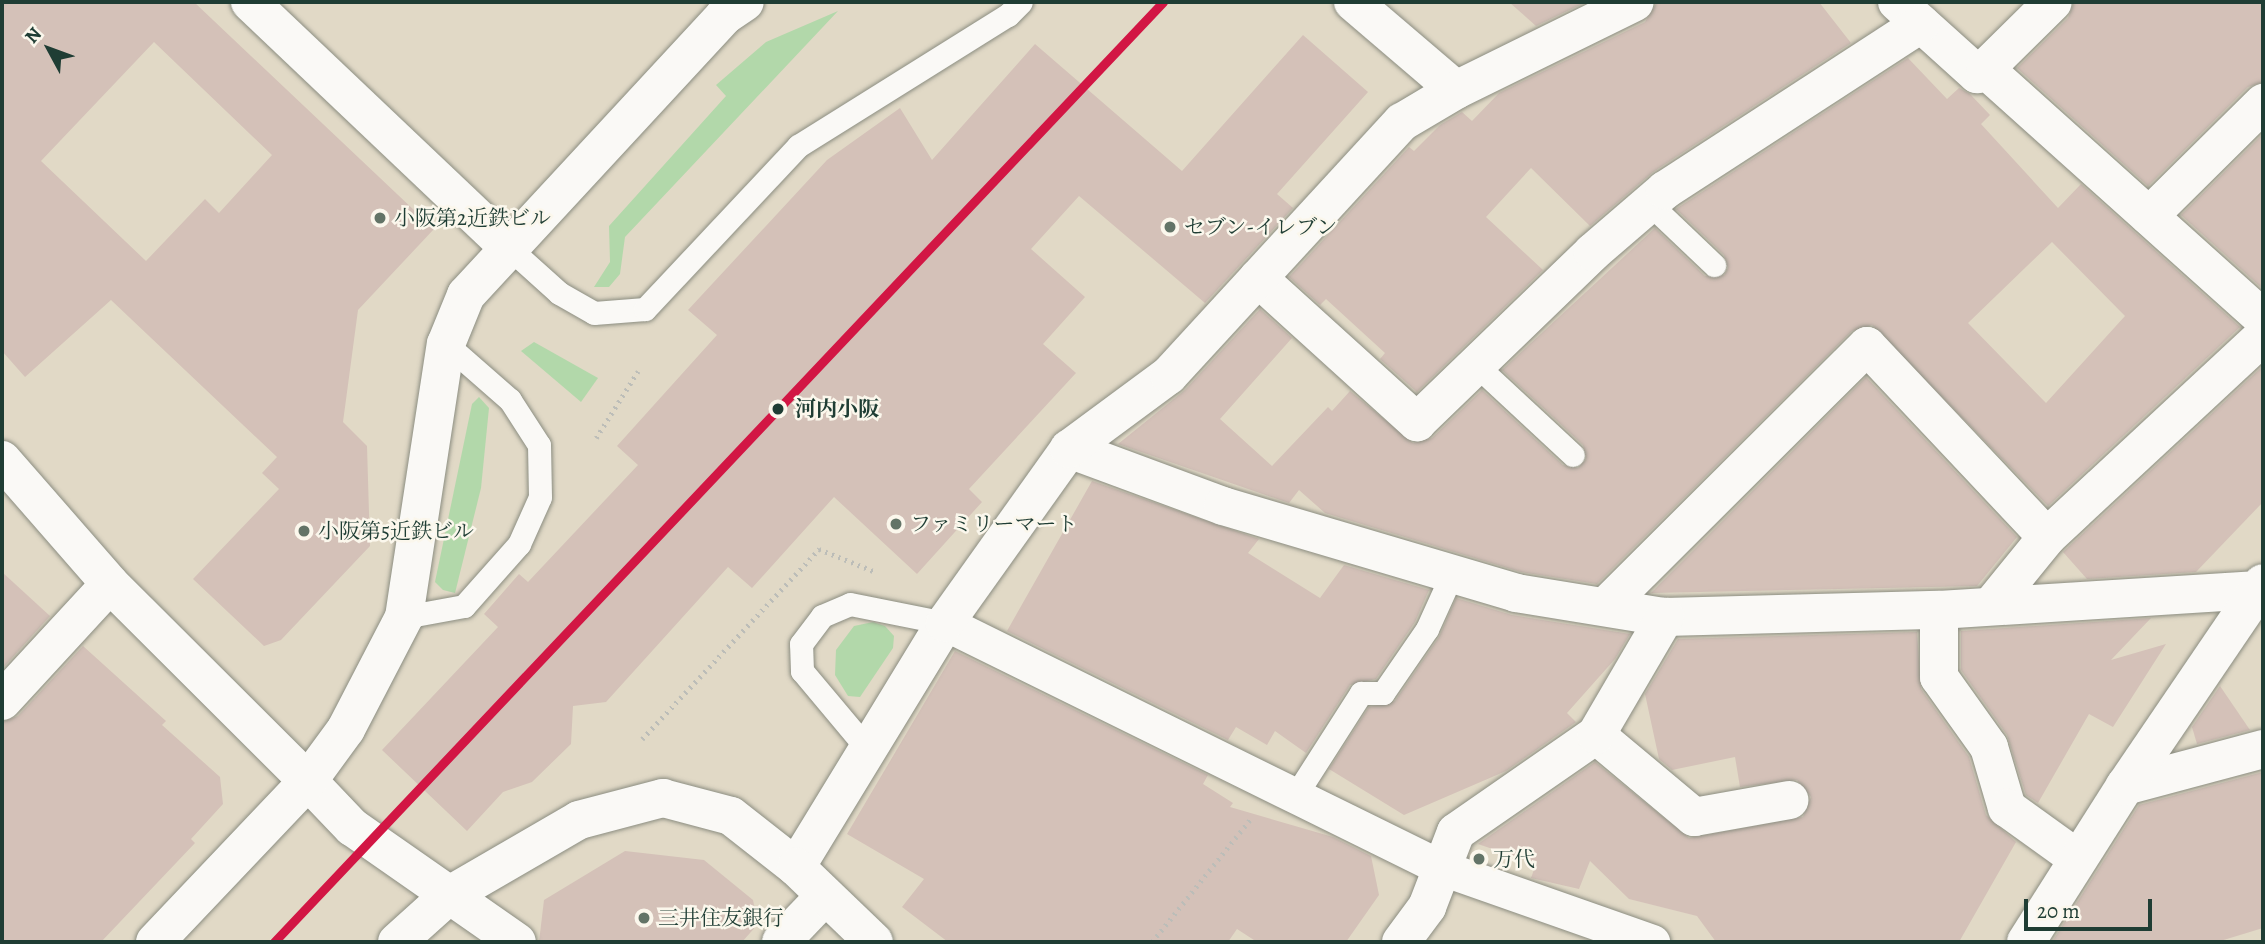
<!DOCTYPE html>
<html>
<head>
<meta charset="utf-8">
<style>
  body { margin:0 }
  #map { position:relative; width:2265px; height:944px; overflow:hidden; background:#e1d9c6; font-family:Alegreya,"Noto Serif JP",serif }
  div>[style] { position:absolute }
  .green>* { inset:0; background:#b2d8aa }
  .building>* { inset:0; background:#d4c1b8 }
  .path>* { height:4.5px; margin-top:-2.25px; transform-origin:0; background:repeating-linear-gradient(90deg,#bcbdb8 0 2px,transparent 0 7px) }
  .roads { filter:drop-shadow(0 0 2px #8b8d81) drop-shadow(0 0 2px #8b8d81) }
  .service>* { height:23px; margin:-11.5px; padding:0 11.5px; transform-origin:11.5px; border-radius:11.5px; background:#faf9f6 }
  .pedestrian>* { height:35px; margin:-17.5px; padding:0 17.5px; transform-origin:17.5px; border-radius:17.5px; background:#faf9f6 }
  .minor>* { height:38px; margin:-19px; padding:0 19px; transform-origin:19px; border-radius:19px; background:#faf9f6 }
  .tertiary>* { height:38px; margin:-19px; padding:0 19px; transform-origin:19px; border-radius:19px; background:#faf9f6 }
  .rail-1>* { height:9px; margin:-4.5px; padding:0 4.5px; transform-origin:4.5px; border-radius:4.5px; background:#d21644 }
  .dots>* { width:19px; height:19px; translate:-50% -50%; box-sizing:border-box; border:4px solid #fbf7ec; border-radius:50% }
  span { translate:-50% -50%; white-space:nowrap; text-align:center; line-height:1.15; -webkit-text-stroke:5px #fbf7ec; paint-order:stroke }
  .poi-label { font-size:21px; color:#1f3d34 }
  .left { translate:0 -50%; text-align:left }
  .stop-label { font-size:21px; color:#1f3d34; font-weight:700 }
  .frame { position:absolute; inset:0; border:4px solid #1f3d34; pointer-events:none }
  .north { position:absolute; left:14px; top:14px; width:70px; height:70px; -webkit-text-stroke:5px #fbf7ec; paint-order:stroke; rotate:311deg; font-size:19px; font-weight:700; line-height:28px; text-align:center; color:#1f3d34 }
  .north::after { content:''; display:block; margin:auto; width:24px; height:32px; background:#1f3d34; clip-path:polygon(50% 0,100% 100%,50% 72%,0 100%) }
  .scale { position:absolute; left:2024px; top:899px; width:128px; height:32px; box-sizing:border-box; border:4px solid #1f3d34; border-top:0; padding-left:9px; font-size:21px; line-height:24px; white-space:nowrap; color:#1f3d34; -webkit-text-stroke:5px #fbf7ec; paint-order:stroke }
</style>
</head>
<body>
<div id="map">
  <div class="green">
    <i style="clip-path:polygon(838px 11px,625px 237px,620px 274px,609px 287px,594px 287px,610px 262px,609px 226px,726px 96px,716px 85px,766px 42px)"></i>
    <i style="clip-path:polygon(534px 342px,598px 378px,581px 402px,521px 351px)"></i>
    <i style="clip-path:polygon(479px 397px,489px 408px,481px 488px,455px 593px,443px 590px,435px 582px,472px 404px)"></i>
    <i style="clip-path:polygon(873px 622px,885px 626px,894px 636px,893px 648px,860px 697px,848px 696px,835px 675px,836px 650px,854px 626px)"></i>
  </div>
  <div class="building">
    <i style="clip-path:polygon(evenodd,2px 2px,194px 2px,434px 229px,358px 310px,343px 422px,367px 446px,370px 546px,281px 640px,264px 646px,193px 579px,279px 489px,262px 473px,277px 457px,111px 300px,25px 377px,2px 351px,2px 2px,154px 42px,272px 155px,219px 213px,205px 199px,146px 261px,41px 161px,154px 42px)"></i>
    <i style="clip-path:polygon(1509px 2px,1586px 2px,1536px 26px)"></i>
    <i style="clip-path:polygon(1657px 2px,1819px 2px,1851px 43px,1653px 172px,1590px 226px,1531px 168px,1486px 217px,1543px 270px,1417px 392px,1380px 359px,1385px 353px,1326px 299px,1320px 305px,1289px 277px,1409px 147px,1414px 151px,1440px 125px,1462px 112px,1472px 121px,1499px 93px,1645px 22px)"></i>
    <i style="clip-path:polygon(2074px 2px,2263px 2px,2263px 82px,2248px 87px,2148px 186px,2017px 68px,2068px 18px)"></i>
    <i style="clip-path:polygon(1303px 35px,1368px 92px,1277px 194px,1293px 208px,1205px 303px,1079px 196px,1031px 249px,1085px 297px,1043px 344px,1076px 373px,969px 489px,982px 502px,917px 574px,834px 497px,752px 588px,728px 567px,606px 702px,573px 706px,571px 744px,532px 782px,503px 792px,467px 831px,382px 750px,498px 627px,484px 614px,519px 574px,528px 582px,638px 465px,617px 446px,717px 335px,688px 310px,827px 160px,900px 108px,932px 160px,1035px 44px,1182px 171px)"></i>
    <i style="clip-path:polygon(evenodd,1908px 58px,1947px 99px,1959px 88px,1970px 94px,1990px 115px,1981px 124px,2058px 208px,2081px 184px,2240px 327px,2048px 506px,1872px 325px,1852px 331px,1597px 584px,1521px 572px,1325px 513px,1299px 490px,1289px 503px,1118px 444px,1185px 390px,1260px 309px,1292px 338px,1220px 419px,1272px 466px,1328px 407px,1332px 411px,1350px 391px,1413px 443px,1432px 438px,1482px 390px,1563px 465px,1578px 468px,1586px 459px,1583px 445px,1502px 370px,1655px 228px,1705px 276px,1724px 275px,1728px 268px,1724px 255px,1676px 209px,1908px 58px,2052px 242px,2125px 316px,2046px 403px,1968px 323px,2052px 242px)"></i>
    <i style="clip-path:polygon(2263px 134px,2263px 289px,2181px 215px)"></i>
    <i style="clip-path:polygon(2263px 366px,2263px 502px,2196px 572px,2087px 579px,2063px 552px)"></i>
    <i style="clip-path:polygon(1866px 377px,2017px 537px,1977px 586px,1651px 593px)"></i>
    <i style="clip-path:polygon(1092px 481px,1259px 539px,1248px 553px,1320px 598px,1344px 565px,1429px 590px,1415px 622px,1376px 679px,1350px 685px,1306px 753px,1275px 731px,1267px 745px,1236px 727px,1228px 740px,1007px 631px)"></i>
    <i style="clip-path:polygon(2px 572px,50px 616px,2px 669px)"></i>
    <i style="clip-path:polygon(1456px 598px,1512px 615px,1630px 634px,1615px 659px,1567px 713px,1576px 722px,1506px 771px,1404px 815px,1329px 769px,1369px 707px,1395px 701px,1439px 637px)"></i>
    <i style="clip-path:polygon(2151px 618px,2111px 660px,2166px 644px,2113px 727px,2089px 714px,2038px 803px,2026px 795px,2007px 735px,1961px 670px,1961px 631px)"></i>
    <i style="clip-path:polygon(1917px 632px,1921px 689px,1969px 757px,1986px 815px,2016px 842px,1959px 942px,1716px 942px,1697px 916px,1629px 899px,1590px 861px,1579px 889px,1531px 878px,1536px 864px,1478px 844px,1595px 762px,1689px 838px,1803px 817px,1811px 797px,1797px 780px,1740px 787px,1735px 757px,1672px 770px,1659px 759px,1645px 694px,1678px 639px)"></i>
    <i style="clip-path:polygon(83px 646px,166px 721px,162px 725px,220px 777px,223px 804px,191px 839px,195px 843px,101px 942px,2px 942px,2px 722px,18px 716px)"></i>
    <i style="clip-path:polygon(955px 651px,1208px 775px,1203px 784px,1233px 803px,1230px 807px,1333px 837px,1371px 856px,1379px 895px,1346px 942px,1257px 942px,1237px 929px,1228px 942px,948px 942px,902px 907px,924px 879px,847px 834px)"></i>
    <i style="clip-path:polygon(2220px 686px,2250px 730px,2197px 744px,2192px 727px)"></i>
    <i style="clip-path:polygon(2263px 772px,2263px 928px,2217px 942px,2052px 942px,2139px 805px)"></i>
    <i style="clip-path:polygon(625px 851px,704px 860px,753px 900px,758px 924px,742px 942px,539px 942px,544px 900px)"></i>
  </div>
  <div class="path">
    <i style="left:596px;top:438px;width:79px;rotate:-57.9deg"></i>
    <i style="left:642px;top:739px;width:260px;rotate:-47deg"></i>
    <i style="left:819px;top:549px;width:61px;rotate:22deg"></i>
    <i style="left:1152px;top:942px;width:160px;rotate:-51.3deg"></i>
  </div>
  <div class="roads">
    <div class="service">
      <i style="left:1649px;top:203px;width:90px;rotate:43.6deg"></i>
      <i style="left:508px;top:247px;width:69px;rotate:42deg"></i>
      <i style="left:559px;top:293px;width:40px;rotate:29.7deg"></i>
      <i style="left:594px;top:313px;width:51px;rotate:-4.5deg"></i>
      <i style="left:645px;top:309px;width:224px;rotate:-46.8deg"></i>
      <i style="left:798px;top:146px;width:248px;rotate:-32deg"></i>
      <i style="left:1008px;top:15px;width:18px;rotate:-45deg"></i>
      <i style="left:1476px;top:365px;width:132px;rotate:42.9deg"></i>
      <i style="left:404px;top:617px;width:61px;rotate:-10.4deg"></i>
      <i style="left:464px;top:606px;width:83px;rotate:-48.4deg"></i>
      <i style="left:519px;top:544px;width:51px;rotate:-65.9deg"></i>
      <i style="left:540px;top:497px;width:52px;rotate:-91.1deg"></i>
      <i style="left:539px;top:445px;width:54px;rotate:-122.8deg"></i>
      <i style="left:510px;top:400px;width:85px;rotate:-138.8deg"></i>
      <i style="left:865px;top:746px;width:98px;rotate:-130deg"></i>
      <i style="left:802px;top:671px;width:27px;rotate:-92deg"></i>
      <i style="left:801px;top:644px;width:35px;rotate:-53deg"></i>
      <i style="left:822px;top:616px;width:30px;rotate:-23deg"></i>
      <i style="left:850px;top:604px;width:97px;rotate:11.3deg"></i>
      <i style="left:1297px;top:793px;width:119px;rotate:-57.4deg"></i>
      <i style="left:1361px;top:693px;width:22px"></i>
      <i style="left:1383px;top:693px;width:78px;rotate:-55.5deg"></i>
      <i style="left:1427px;top:629px;width:60px;rotate:-65.6deg"></i>
    </div>
    <div class="pedestrian">
      <i style="left:945px;top:623px;width:554px;rotate:26.24deg"></i>
      <i style="left:1442px;top:868px;width:223px;rotate:19.4deg"></i>
    </div>
    <div class="minor">
      <i style="left:250px;top:2px;width:356px;rotate:43.5deg"></i>
      <i style="left:1353px;top:2px;width:135px;rotate:40.5deg"></i>
      <i style="left:1897px;top:2px;width:108px;rotate:42deg"></i>
      <i style="left:1977px;top:74px;width:9px;rotate:-32deg"></i>
      <i style="left:1985px;top:69px;width:373px;rotate:41.9deg"></i>
      <i style="left:1985px;top:69px;width:95px;rotate:-44.6deg"></i>
      <i style="left:2149px;top:216px;width:161px;rotate:-44.7deg"></i>
      <i style="left:1258px;top:278px;width:215px;rotate:42.2deg"></i>
      <i style="left:1417px;top:422px;width:245px;rotate:-44deg"></i>
      <i style="left:1593px;top:252px;width:95px;rotate:-40.7deg"></i>
      <i style="left:1665px;top:190px;width:305px;rotate:-33deg"></i>
      <i style="left:1069px;top:449px;width:164px;rotate:20.3deg"></i>
      <i style="left:1223px;top:506px;width:306px;rotate:16.5deg"></i>
      <i style="left:1516px;top:593px;width:151px;rotate:9.2deg"></i>
      <i style="left:1665px;top:617px;width:274px;rotate:-1.5deg"></i>
      <i style="left:1939px;top:610px;width:316px;rotate:-3.6deg"></i>
      <i style="left:1607px;top:605px;width:367px;rotate:-44.9deg"></i>
      <i style="left:1867px;top:346px;width:262px;rotate:46.7deg"></i>
      <i style="left:1991px;top:606px;width:89px;rotate:-50.9deg"></i>
      <i style="left:2047px;top:537px;width:295px;rotate:-42.9deg"></i>
      <i style="left:1939px;top:610px;width:67px;rotate:90deg"></i>
      <i style="left:1939px;top:677px;width:86px;rotate:54.5deg"></i>
      <i style="left:1989px;top:747px;width:64px;rotate:73.6deg"></i>
      <i style="left:2007px;top:808px;width:87px;rotate:35.7deg"></i>
      <i style="left:2px;top:701px;width:159px;rotate:-47.3deg"></i>
      <i style="left:1596px;top:735px;width:128px;rotate:39.9deg"></i>
      <i style="left:1694px;top:817px;width:97px;rotate:-10.1deg"></i>
      <i style="left:308px;top:781px;width:64px;rotate:46.3deg"></i>
      <i style="left:352px;top:827px;width:201px;rotate:34.9deg"></i>
      <i style="left:2125px;top:786px;width:143px;rotate:-15deg"></i>
      <i style="left:796px;top:867px;width:286px;rotate:-58.6deg"></i>
      <i style="left:945px;top:623px;width:214px;rotate:-54.5deg"></i>
      <i style="left:1069px;top:449px;width:124px;rotate:-36.5deg"></i>
      <i style="left:1169px;top:375px;width:344px;rotate:-47.4deg"></i>
      <i style="left:1402px;top:122px;width:63px;rotate:-30.7deg"></i>
      <i style="left:1456px;top:90px;width:199px;rotate:-26.2deg"></i>
      <i style="left:781px;top:942px;width:61px;rotate:-46.3deg"></i>
      <i style="left:1401px;top:942px;width:44px;rotate:-53.4deg"></i>
      <i style="left:1427px;top:907px;width:80px;rotate:-68.9deg"></i>
      <i style="left:1456px;top:832px;width:170px;rotate:-34.7deg"></i>
      <i style="left:1596px;top:735px;width:137px;rotate:-59.7deg"></i>
      <i style="left:2026px;top:942px;width:185px;rotate:-57.6deg"></i>
      <i style="left:2125px;top:786px;width:245px;rotate:-55.8deg"></i>
    </div>
    <div class="tertiary">
      <i style="left:2px;top:460px;width:164px;rotate:48.9deg"></i>
      <i style="left:110px;top:584px;width:279px;rotate:44.9deg"></i>
      <i style="left:155px;top:942px;width:222px;rotate:-46.5deg"></i>
      <i style="left:308px;top:781px;width:64px;rotate:-53.8deg"></i>
      <i style="left:346px;top:729px;width:126px;rotate:-62.6deg"></i>
      <i style="left:404px;top:617px;width:276px;rotate:-81.3deg"></i>
      <i style="left:446px;top:344px;width:53px;rotate:-67.8deg"></i>
      <i style="left:466px;top:295px;width:380px;rotate:-47.2deg"></i>
      <i style="left:724px;top:16px;width:25px;rotate:-34deg"></i>
      <i style="left:397px;top:942px;width:69px;rotate:-42deg"></i>
      <i style="left:448px;top:896px;width:151px;rotate:-30.1deg"></i>
      <i style="left:579px;top:820px;width:87px;rotate:-14.7deg"></i>
      <i style="left:663px;top:798px;width:70px;rotate:14.8deg"></i>
      <i style="left:731px;top:816px;width:83px;rotate:38.1deg"></i>
      <i style="left:796px;top:867px;width:108px;rotate:43.9deg"></i>
    </div>
  </div>
  <div class="rail-1">
    <i style="left:274px;top:942px;width:1294px;rotate:-46.6deg"></i>
  </div>
  <div class="dots">
    <i style="left:380px;top:218px;background:#637467"></i>
    <i style="left:1170px;top:227px;background:#637467"></i>
    <i style="left:778px;top:409px;background:#1f3d34"></i>
    <i style="left:896px;top:524px;background:#637467"></i>
    <i style="left:304px;top:531px;background:#637467"></i>
    <i style="left:1479px;top:859px;background:#637467"></i>
    <i style="left:644px;top:918px;background:#637467"></i>
  </div>
  <div class="poi-label">
    <span class="left" style="left:394px;top:218px">小阪第2近鉄ビル</span>
    <span class="left" style="left:1184px;top:227px">セブン-イレブン</span>
    <span class="left" style="left:910px;top:524px">ファミリーマート</span>
    <span class="left" style="left:318px;top:531px">小阪第5近鉄ビル</span>
    <span class="left" style="left:1493px;top:859px">万代</span>
    <span class="left" style="left:658px;top:918px">三井住友銀行</span>
  </div>
  <div class="stop-label">
    <span class="left" style="left:795px;top:409px">河内小阪</span>
  </div>
  <div class="frame"></div>
  <div class="north">N</div>
  <div class="scale">20 m</div>
</div>
</body>
</html>
